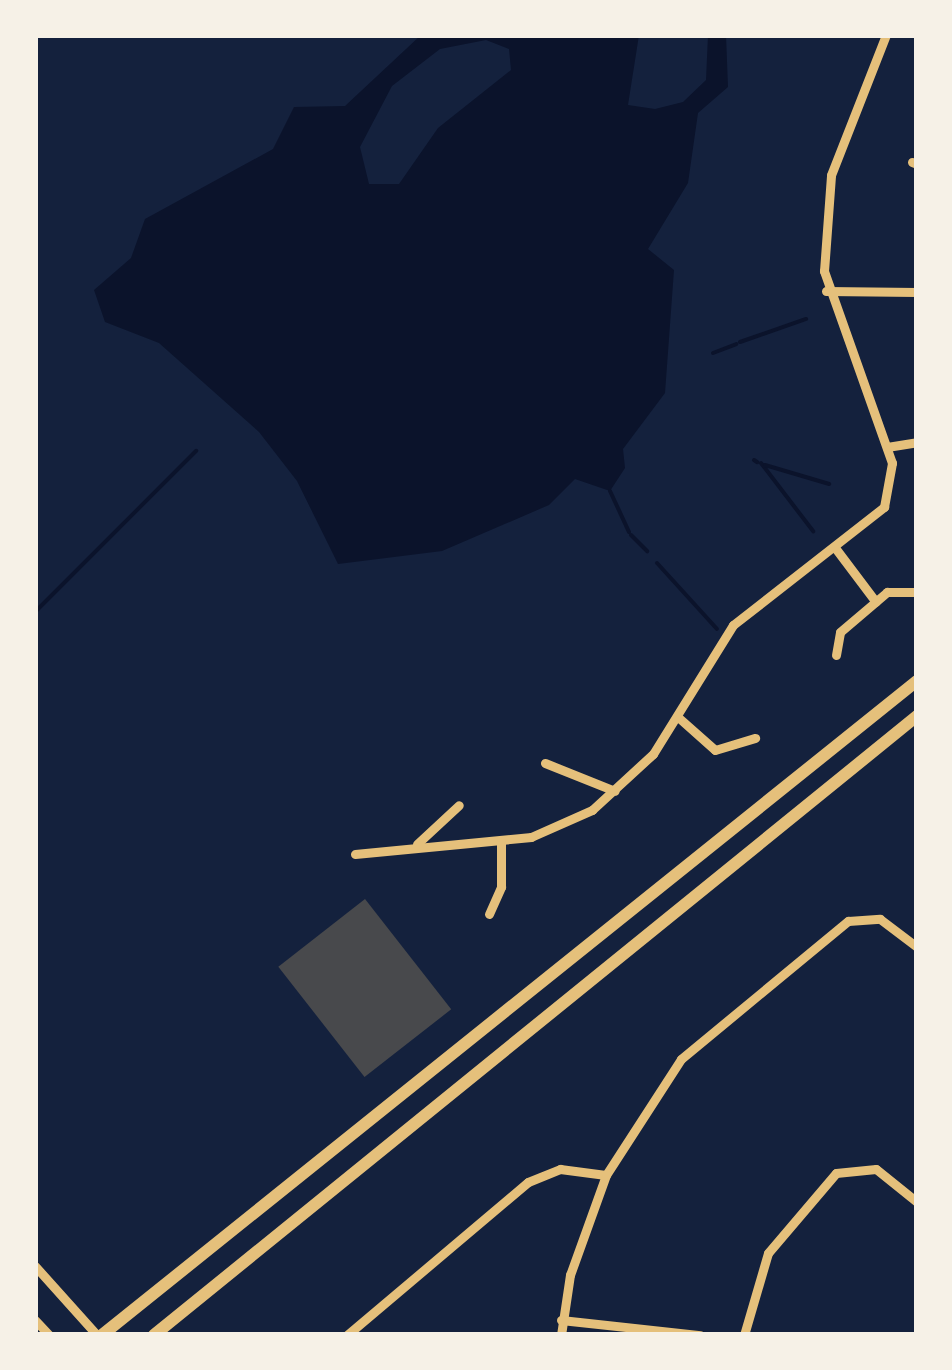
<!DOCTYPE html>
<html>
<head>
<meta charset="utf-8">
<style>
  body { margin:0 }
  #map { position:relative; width:952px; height:1370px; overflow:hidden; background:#14213d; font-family:"Archivo Narrow",sans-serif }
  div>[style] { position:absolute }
  .water>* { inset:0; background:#0b132b }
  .stream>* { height:4px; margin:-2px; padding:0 2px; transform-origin:2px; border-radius:2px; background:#0b132b }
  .building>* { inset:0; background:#48494c; transform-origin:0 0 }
  .minor>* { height:9px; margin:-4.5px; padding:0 4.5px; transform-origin:4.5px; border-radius:4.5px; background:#e5c07b }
  .secondary>* { height:12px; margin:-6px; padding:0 6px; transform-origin:6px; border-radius:6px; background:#e5c07b }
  span { translate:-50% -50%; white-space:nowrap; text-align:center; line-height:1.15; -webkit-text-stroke:8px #f6f1e7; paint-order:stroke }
  .frame { position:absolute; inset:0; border:38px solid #f6f1e7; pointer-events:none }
</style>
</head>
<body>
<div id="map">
  <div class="water">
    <i style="clip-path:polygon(evenodd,421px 35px,639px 35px,628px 105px,655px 109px,683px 102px,706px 80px,708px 35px,726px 35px,728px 87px,698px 113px,688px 183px,648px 249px,674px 270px,665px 393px,623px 449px,625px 468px,610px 491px,575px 479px,549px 505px,442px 551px,338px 564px,297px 481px,259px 432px,159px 343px,105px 322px,94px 290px,131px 258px,145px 219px,273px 149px,294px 107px,345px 106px,421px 35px,486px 40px,509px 49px,511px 70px,438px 128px,399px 184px,369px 184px,360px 147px,392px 86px,440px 49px,486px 40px)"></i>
  </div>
  <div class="stream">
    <i style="left:740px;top:342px;width:70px;rotate:-19.2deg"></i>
    <i style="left:713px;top:353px;width:25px;rotate:-21deg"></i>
    <i style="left:754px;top:460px;width:4px;rotate:34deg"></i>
    <i style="left:761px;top:463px;width:86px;rotate:52.6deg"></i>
    <i style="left:765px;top:465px;width:67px;rotate:16.5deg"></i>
    <i style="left:610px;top:491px;width:45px;rotate:65.1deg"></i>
    <i style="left:631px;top:535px;width:23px;rotate:45deg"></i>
    <i style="left:657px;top:563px;width:89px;rotate:47.7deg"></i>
    <i style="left:35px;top:612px;width:228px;rotate:-45deg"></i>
  </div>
  <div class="building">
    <i style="left:365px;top:899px;width:140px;height:110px;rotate:52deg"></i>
  </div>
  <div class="minor">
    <i style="left:912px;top:162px;width:5px;rotate:22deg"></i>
    <i style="left:826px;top:291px;width:91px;rotate:0.6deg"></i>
    <i style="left:887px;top:447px;width:30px;rotate:-9deg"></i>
    <i style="left:836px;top:549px;width:66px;rotate:53deg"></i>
    <i style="left:836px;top:655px;width:23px;rotate:-80deg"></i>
    <i style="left:840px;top:632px;width:62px;rotate:-40.4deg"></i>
    <i style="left:887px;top:592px;width:30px"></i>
    <i style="left:679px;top:718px;width:48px;rotate:41.6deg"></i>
    <i style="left:715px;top:750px;width:42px;rotate:-16.7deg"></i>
    <i style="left:545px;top:763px;width:75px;rotate:21.8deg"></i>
    <i style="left:417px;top:844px;width:57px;rotate:-42.9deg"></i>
    <i style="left:355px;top:854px;width:177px;rotate:-5.5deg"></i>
    <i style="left:531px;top:837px;width:67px;rotate:-23.9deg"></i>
    <i style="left:592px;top:810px;width:83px;rotate:-42.6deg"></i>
    <i style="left:653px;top:754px;width:152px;rotate:-58.2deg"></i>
    <i style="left:733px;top:625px;width:192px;rotate:-38deg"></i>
    <i style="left:884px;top:507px;width:45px;rotate:-79.7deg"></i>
    <i style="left:892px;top:463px;width:204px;rotate:-109.5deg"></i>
    <i style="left:824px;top:271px;width:96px;rotate:-85.8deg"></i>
    <i style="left:831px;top:175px;width:150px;rotate:-68.6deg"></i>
    <i style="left:489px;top:914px;width:30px;rotate:-66deg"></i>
    <i style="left:501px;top:887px;width:46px;rotate:-90deg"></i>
    <i style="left:35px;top:1266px;width:93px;rotate:48.1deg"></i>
    <i style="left:35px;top:1320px;width:21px;rotate:47deg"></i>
    <i style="left:561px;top:1320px;width:140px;rotate:6.2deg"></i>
    <i style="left:347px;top:1335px;width:237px;rotate:-40.2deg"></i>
    <i style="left:528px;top:1182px;width:35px;rotate:-22deg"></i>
    <i style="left:560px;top:1169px;width:46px;rotate:7.4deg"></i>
    <i style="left:561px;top:1335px;width:61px;rotate:-81.5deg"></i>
    <i style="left:570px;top:1275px;width:106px;rotate:-70.2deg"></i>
    <i style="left:606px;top:1175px;width:138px;rotate:-57.1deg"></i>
    <i style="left:681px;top:1059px;width:217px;rotate:-39.6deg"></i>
    <i style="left:848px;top:921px;width:32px;rotate:-4deg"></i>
    <i style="left:880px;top:919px;width:46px;rotate:37.1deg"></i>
    <i style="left:744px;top:1335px;width:85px;rotate:-73.7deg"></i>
    <i style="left:768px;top:1253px;width:105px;rotate:-49.6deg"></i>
    <i style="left:836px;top:1173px;width:40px;rotate:-5.7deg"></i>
    <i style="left:876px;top:1169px;width:53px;rotate:38.8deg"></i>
  </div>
  <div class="secondary">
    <i style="left:102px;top:1335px;width:1045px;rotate:-38.75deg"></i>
    <i style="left:154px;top:1335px;width:983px;rotate:-39.05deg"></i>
  </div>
  <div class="frame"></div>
</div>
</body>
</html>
